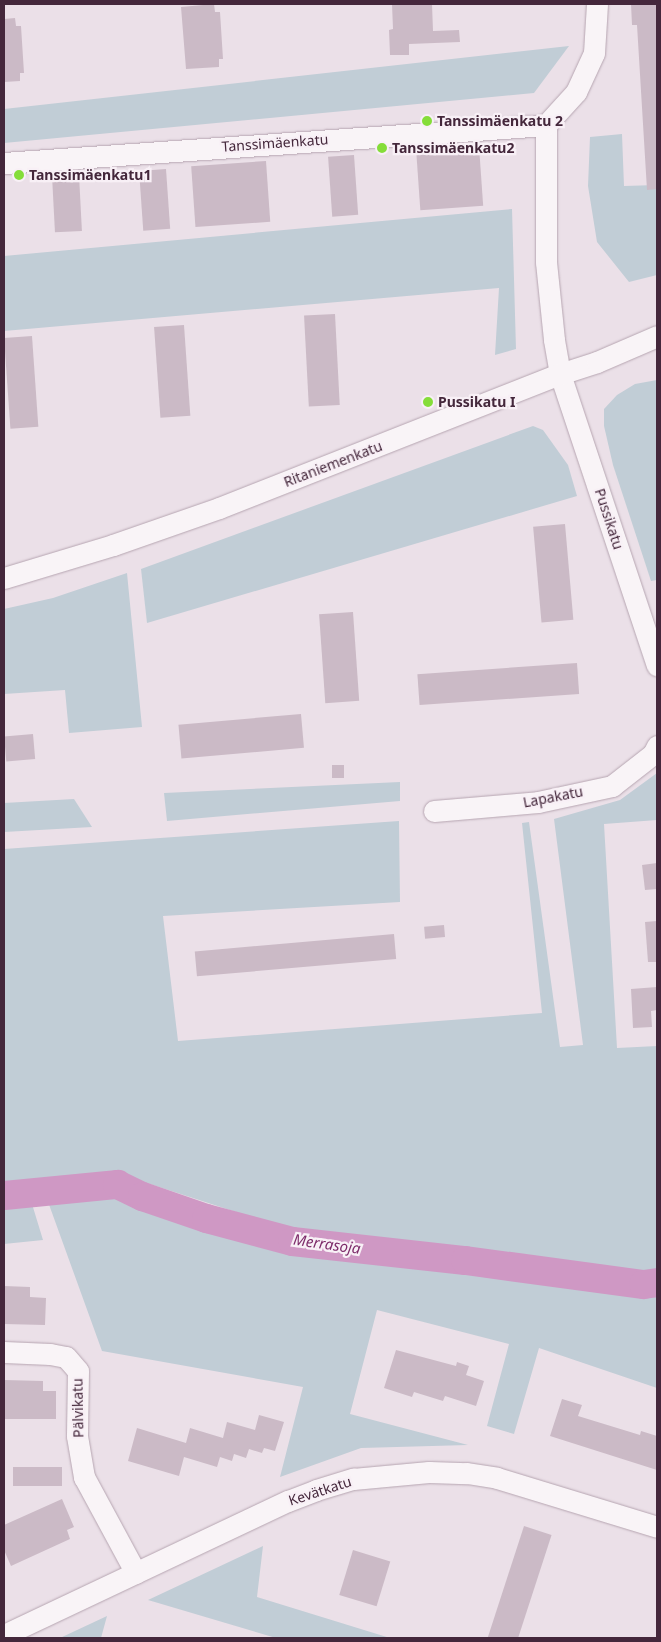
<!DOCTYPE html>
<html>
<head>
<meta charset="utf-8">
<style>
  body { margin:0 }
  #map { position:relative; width:661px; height:1642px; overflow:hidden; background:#ebe0e8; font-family:"Noto Sans",sans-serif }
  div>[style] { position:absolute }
  .green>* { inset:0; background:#c1cdd6 }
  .river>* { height:29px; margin:-14.5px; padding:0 14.5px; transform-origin:14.5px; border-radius:14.5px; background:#cf98c4 }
  .building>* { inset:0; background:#cbbac6; transform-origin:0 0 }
  .roads { filter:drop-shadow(0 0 1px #b6a5b1) drop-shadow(0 0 1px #b6a5b1) }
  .minor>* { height:21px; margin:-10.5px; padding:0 10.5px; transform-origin:10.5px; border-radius:10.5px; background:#f9f4f7 }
  .dots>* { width:14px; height:14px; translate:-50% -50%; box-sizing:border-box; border:2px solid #f8f0f6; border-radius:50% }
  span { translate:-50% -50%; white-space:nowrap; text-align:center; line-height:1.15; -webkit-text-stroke:4.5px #f8f0f6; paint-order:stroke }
  .poi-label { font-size:14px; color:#44273b; font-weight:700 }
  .left { translate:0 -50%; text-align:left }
  .street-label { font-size:14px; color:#44273b }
  .water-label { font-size:15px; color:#7d2c6a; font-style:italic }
  .frame { position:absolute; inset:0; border:5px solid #44273b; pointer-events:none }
</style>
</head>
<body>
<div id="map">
  <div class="green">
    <i style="clip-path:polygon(569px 46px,534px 93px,4px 143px,4px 109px)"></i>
    <i style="clip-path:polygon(622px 134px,624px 186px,657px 185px,657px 275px,629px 282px,597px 242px,588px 186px,590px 137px)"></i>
    <i style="clip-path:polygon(512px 209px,516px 349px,495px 355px,499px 288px,4px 331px,4px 256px)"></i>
    <i style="clip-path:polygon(657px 380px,657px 580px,651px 581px,613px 465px,604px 426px,604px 409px,617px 395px,635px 384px)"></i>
    <i style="clip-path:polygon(533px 426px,543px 430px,568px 465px,577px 496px,147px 623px,141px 569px)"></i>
    <i style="clip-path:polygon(127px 573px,142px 727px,69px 733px,65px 690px,4px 694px,4px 609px,53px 598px)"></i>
    <i style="clip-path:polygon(657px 773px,657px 820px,604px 824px,617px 1048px,657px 1046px,657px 1270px,640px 1273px,291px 1230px,116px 1173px,25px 1181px,43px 1240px,4px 1244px,4px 849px,399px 821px,400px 902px,163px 916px,178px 1041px,542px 1013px,522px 823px,529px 822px,560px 1047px,583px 1045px,554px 819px,620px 800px)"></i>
    <i style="clip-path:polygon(400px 782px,400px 801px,167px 821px,164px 793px)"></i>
    <i style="clip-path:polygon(74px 799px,92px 827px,4px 832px,4px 803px)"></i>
    <i style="clip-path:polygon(117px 1193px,250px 1239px,292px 1249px,645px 1292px,657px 1290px,657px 1388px,539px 1348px,514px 1434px,487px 1426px,509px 1344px,377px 1310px,350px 1414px,468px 1445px,361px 1448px,280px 1477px,303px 1387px,102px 1351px,47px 1199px)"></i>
    <i style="clip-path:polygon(263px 1546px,257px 1597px,390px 1638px,276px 1638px,148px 1600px)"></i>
    <i style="clip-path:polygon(107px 1616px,101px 1638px,60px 1638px)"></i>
  </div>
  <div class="river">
    <i style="left:4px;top:1195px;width:114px;rotate:-5.6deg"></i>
    <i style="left:117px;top:1184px;width:28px;rotate:26deg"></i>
    <i style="left:142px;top:1196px;width:68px;rotate:19deg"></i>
    <i style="left:206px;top:1218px;width:89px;rotate:15deg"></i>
    <i style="left:292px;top:1241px;width:174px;rotate:6.3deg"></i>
    <i style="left:465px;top:1260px;width:180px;rotate:7.7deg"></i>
    <i style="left:643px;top:1284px;width:14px;rotate:-8deg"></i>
  </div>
  <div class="building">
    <i style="clip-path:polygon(214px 4px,215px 12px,220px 12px,223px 59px,219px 59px,219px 67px,186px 69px,181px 7px)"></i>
    <i style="clip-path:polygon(392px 4px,432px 4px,433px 31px,459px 30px,460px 42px,409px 44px,409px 55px,390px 55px,389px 30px,393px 29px)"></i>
    <i style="clip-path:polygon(631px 4px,657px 4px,657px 189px,647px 190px,637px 25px,632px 25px)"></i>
    <i style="clip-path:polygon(15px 18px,16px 26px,21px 26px,24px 73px,20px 73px,20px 81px,4px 82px,4px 19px)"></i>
    <i style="left:479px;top:146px;width:60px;height:63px;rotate:86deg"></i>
    <i style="left:354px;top:155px;width:60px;height:26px;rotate:86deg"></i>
    <i style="left:266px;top:161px;width:61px;height:75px;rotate:86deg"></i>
    <i style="left:166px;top:169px;width:60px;height:27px;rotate:86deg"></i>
    <i style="left:79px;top:175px;width:56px;height:27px;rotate:87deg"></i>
    <i style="left:335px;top:314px;width:91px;height:31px;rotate:87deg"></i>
    <i style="left:184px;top:325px;width:91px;height:30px;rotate:86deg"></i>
    <i style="left:32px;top:336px;width:91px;height:28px;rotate:86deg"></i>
    <i style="left:565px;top:524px;width:96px;height:32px;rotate:85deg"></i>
    <i style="left:353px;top:612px;width:89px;height:34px;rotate:86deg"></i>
    <i style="left:577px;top:663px;width:31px;height:160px;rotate:86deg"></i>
    <i style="left:301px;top:714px;width:34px;height:123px;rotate:85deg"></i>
    <i style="left:33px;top:734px;width:25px;height:29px;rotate:85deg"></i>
    <i style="left:332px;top:765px;width:12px;height:13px"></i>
    <i style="clip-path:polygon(657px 863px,657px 889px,645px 890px,642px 865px)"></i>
    <i style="clip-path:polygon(657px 921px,657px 962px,648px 962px,645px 922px)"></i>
    <i style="left:444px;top:925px;width:12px;height:20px;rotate:85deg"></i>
    <i style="left:394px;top:934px;width:25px;height:200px;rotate:85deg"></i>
    <i style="clip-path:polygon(657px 987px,657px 1010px,651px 1011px,652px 1027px,633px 1028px,631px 989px)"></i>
    <i style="clip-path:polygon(4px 1286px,30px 1287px,30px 1297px,46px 1298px,45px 1325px,4px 1324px)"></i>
    <i style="clip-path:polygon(396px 1350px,456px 1366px,457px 1362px,469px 1366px,466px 1375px,484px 1381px,476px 1406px,445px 1396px,443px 1401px,414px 1392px,412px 1397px,384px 1388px)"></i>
    <i style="clip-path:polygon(4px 1380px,43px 1381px,43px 1391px,56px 1391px,56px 1419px,4px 1419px)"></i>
    <i style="clip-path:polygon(562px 1399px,582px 1405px,578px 1416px,640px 1435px,641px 1431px,657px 1436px,657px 1470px,550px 1436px)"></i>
    <i style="clip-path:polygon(259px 1415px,284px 1422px,275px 1451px,264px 1448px,262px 1453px,249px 1449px,246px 1458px,234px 1454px,232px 1461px,220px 1457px,217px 1467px,184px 1457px,179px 1476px,128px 1461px,137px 1428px,186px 1443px,190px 1428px,223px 1438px,227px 1422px,255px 1430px)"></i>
    <i style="left:13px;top:1467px;width:49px;height:19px"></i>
    <i style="clip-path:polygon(62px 1499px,74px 1527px,67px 1530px,70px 1539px,11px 1566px,4px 1550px,4px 1525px)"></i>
    <i style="left:524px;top:1526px;width:29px;height:117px;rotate:18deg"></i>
    <i style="left:353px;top:1550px;width:39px;height:47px;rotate:17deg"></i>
  </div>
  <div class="roads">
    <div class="minor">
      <i style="left:597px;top:4px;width:49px;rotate:93.5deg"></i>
      <i style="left:594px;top:53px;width:43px;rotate:114.8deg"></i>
      <i style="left:576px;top:92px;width:45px;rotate:132.3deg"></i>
      <i style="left:546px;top:125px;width:137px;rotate:90deg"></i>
      <i style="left:546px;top:262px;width:78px;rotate:84.1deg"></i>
      <i style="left:554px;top:340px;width:35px;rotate:80deg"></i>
      <i style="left:560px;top:374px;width:307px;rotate:71.6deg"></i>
      <i style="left:4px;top:163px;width:543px;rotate:-4.01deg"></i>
      <i style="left:4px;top:578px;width:114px;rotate:-16.8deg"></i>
      <i style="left:113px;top:545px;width:112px;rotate:-19.2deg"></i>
      <i style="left:219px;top:508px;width:366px;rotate:-21.5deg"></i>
      <i style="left:560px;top:374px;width:39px;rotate:-18deg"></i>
      <i style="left:597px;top:362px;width:65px;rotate:-23.4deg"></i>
      <i style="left:434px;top:811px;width:104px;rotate:-4.9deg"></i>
      <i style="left:538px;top:802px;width:76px;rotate:-12.2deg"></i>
      <i style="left:612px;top:786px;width:52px;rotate:-38deg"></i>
      <i style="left:653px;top:754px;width:9px;rotate:-63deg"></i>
      <i style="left:4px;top:1352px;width:46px;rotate:2.5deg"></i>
      <i style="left:50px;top:1354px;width:16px;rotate:11deg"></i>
      <i style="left:66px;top:1357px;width:18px;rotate:49deg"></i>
      <i style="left:78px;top:1371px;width:65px;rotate:90.9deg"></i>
      <i style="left:77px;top:1436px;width:42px;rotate:80.3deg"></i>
      <i style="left:84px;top:1477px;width:109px;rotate:61.6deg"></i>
      <i style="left:4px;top:1635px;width:314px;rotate:-25.3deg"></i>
      <i style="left:288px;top:1501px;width:30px;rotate:-21deg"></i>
      <i style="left:316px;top:1490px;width:39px;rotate:-17deg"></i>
      <i style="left:353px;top:1479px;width:76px;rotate:-5.3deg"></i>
      <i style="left:429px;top:1472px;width:38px;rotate:2deg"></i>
      <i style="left:467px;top:1473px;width:30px;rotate:9deg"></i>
      <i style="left:497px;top:1478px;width:167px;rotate:17deg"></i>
    </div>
  </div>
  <div class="dots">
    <i style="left:427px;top:121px;background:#85dd39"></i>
    <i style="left:382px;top:148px;background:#85dd39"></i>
    <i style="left:19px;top:175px;background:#85dd39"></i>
    <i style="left:428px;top:402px;background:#85dd39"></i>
  </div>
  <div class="poi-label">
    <span class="left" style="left:437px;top:121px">Tanssimäenkatu 2</span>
    <span class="left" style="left:392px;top:148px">Tanssimäenkatu2</span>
    <span class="left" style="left:29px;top:175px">Tanssimäenkatu1</span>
    <span class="left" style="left:438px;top:402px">Pussikatu I</span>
  </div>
  <div class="street-label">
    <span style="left:275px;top:143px;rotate:-4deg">Tanssimäenkatu</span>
    <span style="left:333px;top:464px;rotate:-21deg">Ritaniemenkatu</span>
    <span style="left:609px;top:519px;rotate:72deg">Pussikatu</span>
    <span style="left:553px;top:797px;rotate:-11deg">Lapakatu</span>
    <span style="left:78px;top:1408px;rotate:-91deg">Pälvikatu</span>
    <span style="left:320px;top:1491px;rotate:-18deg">Kevätkatu</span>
  </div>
  <div class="water-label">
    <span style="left:327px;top:1244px;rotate:8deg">Merrasoja</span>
  </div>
  <div class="frame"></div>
</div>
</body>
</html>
